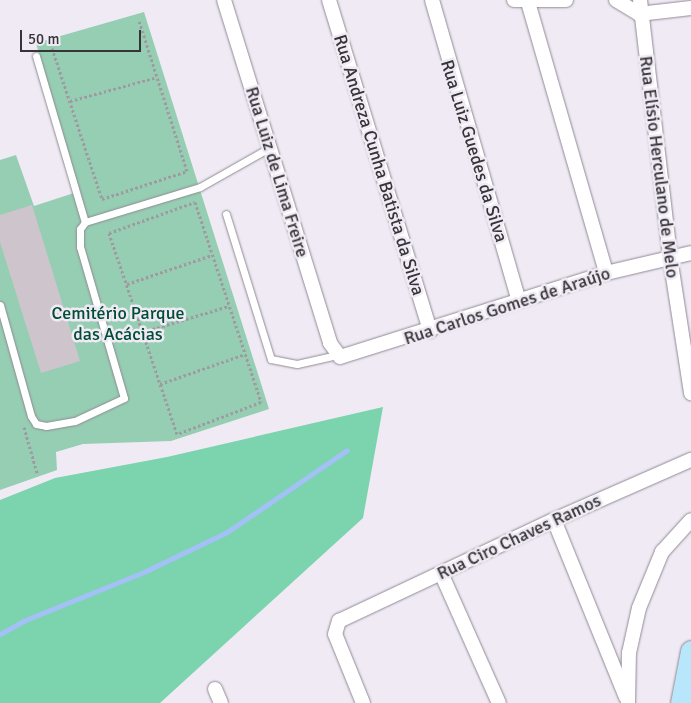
<!DOCTYPE html>
<html>
<head>
<meta charset="utf-8">
<style>
  body { margin:0 }
  #map { position:relative; width:691px; height:703px; overflow:hidden; background:#f0eaf4; font-family:Signika,sans-serif }
  div>[style] { position:absolute }
  .green>* { inset:0; background:#96ceb3 }
  .forest>* { inset:0; background:#7bd4ad }
  .stream>* { height:5px; margin:-2.5px; padding:0 2.5px; transform-origin:2.5px; border-radius:2.5px; background:#a3c1f6 }
  .building>* { inset:0; background:#cec4cb }
  .path>* { height:3px; margin-top:-1.5px; transform-origin:0; background:repeating-linear-gradient(90deg,#9f9aa2 0 2.5px,transparent 0 5px) }
  .roads { filter:drop-shadow(0 0 1px #908a94) drop-shadow(0 0 1px #908a94) }
  .service>* { height:7px; margin:-3.5px; padding:0 3.5px; transform-origin:3.5px; border-radius:3.5px; background:#fff }
  .minor>* { height:14px; margin:-7px; padding:0 7px; transform-origin:7px; border-radius:7px; background:#fff }
  .primary>* { height:21px; margin:-10.5px; padding:0 10.5px; transform-origin:10.5px; border-radius:10.5px; background:#b8e7fb }
  span { translate:-50% -50%; white-space:nowrap; text-align:center; line-height:1.15; -webkit-text-stroke:5px #f0eaf4; paint-order:stroke }
  .street-label { font-size:18px; color:#363438 }
  .park-label { font-size:18px; color:#004d35 }
  .scale { position:absolute; left:20px; top:30px; width:121px; height:22px; box-sizing:border-box; border:2px solid #363438; border-top:0; padding-left:6px; font-size:15px; line-height:18px; white-space:nowrap; color:#363438; -webkit-text-stroke:4px #f0eaf4; paint-order:stroke }
</style>
</head>
<body>
<div id="map">
  <div class="green">
    <i style="clip-path:polygon(144px 12px,269px 409px,171px 441px,83px 444px,56px 452px,57px 470px,0 490px,0 160px,16px 155px,34px 206px,77px 192px,36px 43px)"></i>
  </div>
  <div class="forest">
    <i style="clip-path:polygon(383px 407px,363px 518px,160px 703px,0 703px,0 500px,55px 478px,167px 457px)"></i>
  </div>
  <div class="stream">
    <i style="left:0;top:634px;width:26px;rotate:-29deg"></i>
    <i style="left:23px;top:621px;width:133px;rotate:-22.1deg"></i>
    <i style="left:146px;top:571px;width:90px;rotate:-25.7deg"></i>
    <i style="left:227px;top:532px;width:145px;rotate:-34.3deg"></i>
  </div>
  <div class="building">
    <i style="clip-path:polygon(32px 205px,80px 361px,41px 373px,0 242px,0 215px)"></i>
  </div>
  <div class="path">
    <i style="left:52px;top:48px;width:159px;rotate:71.7deg"></i>
    <i style="left:102px;top:199px;width:89px;rotate:-18.2deg"></i>
    <i style="left:187px;top:171px;width:157px;rotate:-107.7deg"></i>
    <i style="left:70px;top:101px;width:90px;rotate:-15.4deg"></i>
    <i style="left:195px;top:202px;width:211px;rotate:71.7deg"></i>
    <i style="left:261px;top:402px;width:90px;rotate:159.1deg"></i>
    <i style="left:177px;top:434px;width:212px;rotate:-108.7deg"></i>
    <i style="left:109px;top:233px;width:91px;rotate:-19.8deg"></i>
    <i style="left:127px;top:284px;width:90px;rotate:-18.8deg"></i>
    <i style="left:143px;top:332px;width:90px;rotate:-16.8deg"></i>
    <i style="left:160px;top:384px;width:90px;rotate:-19.4deg"></i>
    <i style="left:24px;top:427px;width:48px;rotate:74.2deg"></i>
  </div>
  <div class="roads">
    <div class="service">
      <i style="left:36px;top:56px;width:173px;rotate:73.6deg"></i>
      <i style="left:226px;top:214px;width:152px;rotate:72.8deg"></i>
      <i style="left:271px;top:359px;width:26px;rotate:11deg"></i>
      <i style="left:297px;top:364px;width:41px;rotate:-12.7deg"></i>
      <i style="left:0;top:305px;width:115px;rotate:74.4deg"></i>
      <i style="left:31px;top:416px;width:9px;rotate:58deg"></i>
      <i style="left:36px;top:424px;width:10px;rotate:11deg"></i>
      <i style="left:46px;top:426px;width:29px;rotate:-10deg"></i>
      <i style="left:75px;top:421px;width:54px;rotate:-25.1deg"></i>
      <i style="left:124px;top:398px;width:157px;rotate:-106.2deg"></i>
      <i style="left:80px;top:247px;width:18px;rotate:-90deg"></i>
      <i style="left:80px;top:229px;width:9px;rotate:-54deg"></i>
      <i style="left:85px;top:222px;width:120px;rotate:-16.9deg"></i>
      <i style="left:200px;top:187px;width:79px;rotate:-29.5deg"></i>
    </div>
    <div class="minor">
      <i style="left:224px;top:0;width:359px;rotate:72.8deg"></i>
      <i style="left:330px;top:343px;width:17px;rotate:54deg"></i>
      <i style="left:340px;top:357px;width:279px;rotate:-17.5deg"></i>
      <i style="left:606px;top:273px;width:87px;rotate:-13.2deg"></i>
      <i style="left:329px;top:0;width:346px;rotate:73deg"></i>
      <i style="left:432px;top:0;width:313px;rotate:73.9deg"></i>
      <i style="left:514px;top:0;width:52px"></i>
      <i style="left:616px;top:0;width:27px;rotate:31deg"></i>
      <i style="left:639px;top:14px;width:52px;rotate:-6.6deg"></i>
      <i style="left:640px;top:0;width:259px;rotate:83.3deg"></i>
      <i style="left:670px;top:257px;width:138px;rotate:81.2deg"></i>
      <i style="left:528px;top:2px;width:282px;rotate:73.9deg"></i>
      <i style="left:554px;top:520px;width:191px;rotate:67.9deg"></i>
      <i style="left:441px;top:573px;width:142px;rotate:66deg"></i>
      <i style="left:215px;top:689px;width:15px;rotate:67deg"></i>
      <i style="left:363px;top:703px;width:74px;rotate:-112.1deg"></i>
      <i style="left:335px;top:634px;width:14px;rotate:-73deg"></i>
      <i style="left:339px;top:621px;width:238px;rotate:-25.2deg"></i>
      <i style="left:554px;top:520px;width:150px;rotate:-23.7deg"></i>
      <i style="left:628px;top:703px;width:50px;rotate:-88.9deg"></i>
      <i style="left:629px;top:653px;width:46px;rotate:-77.5deg"></i>
      <i style="left:639px;top:608px;width:61px;rotate:-67.7deg"></i>
      <i style="left:662px;top:552px;width:43px;rotate:-47.8deg"></i>
    </div>
    <div class="primary">
      <i style="left:681px;top:703px;width:53px;rotate:-79.1deg"></i>
    </div>
  </div>
  <div class="street-label">
    <span style="left:474px;top:151px;rotate:73deg">Rua Luiz Guedes da Silva</span>
    <span style="left:379px;top:165px;rotate:73deg">Rua Andreza Cunha Batista da Silva</span>
    <span style="left:659px;top:167px;rotate:83deg">Rua Elísio Herculano de Melo</span>
    <span style="left:277px;top:172px;rotate:73deg">Rua Luiz de Lima Freire</span>
    <span style="left:507px;top:306px;rotate:-18deg">Rua Carlos Gomes de Araújo</span>
    <span style="left:519px;top:537px;rotate:-25deg">Rua Ciro Chaves Ramos</span>
  </div>
  <div class="park-label">
    <span style="left:118px;top:324px">Cemitério Parque<br>das Acácias</span>
  </div>
  <div class="scale">50 m</div>
</div>
</body>
</html>
